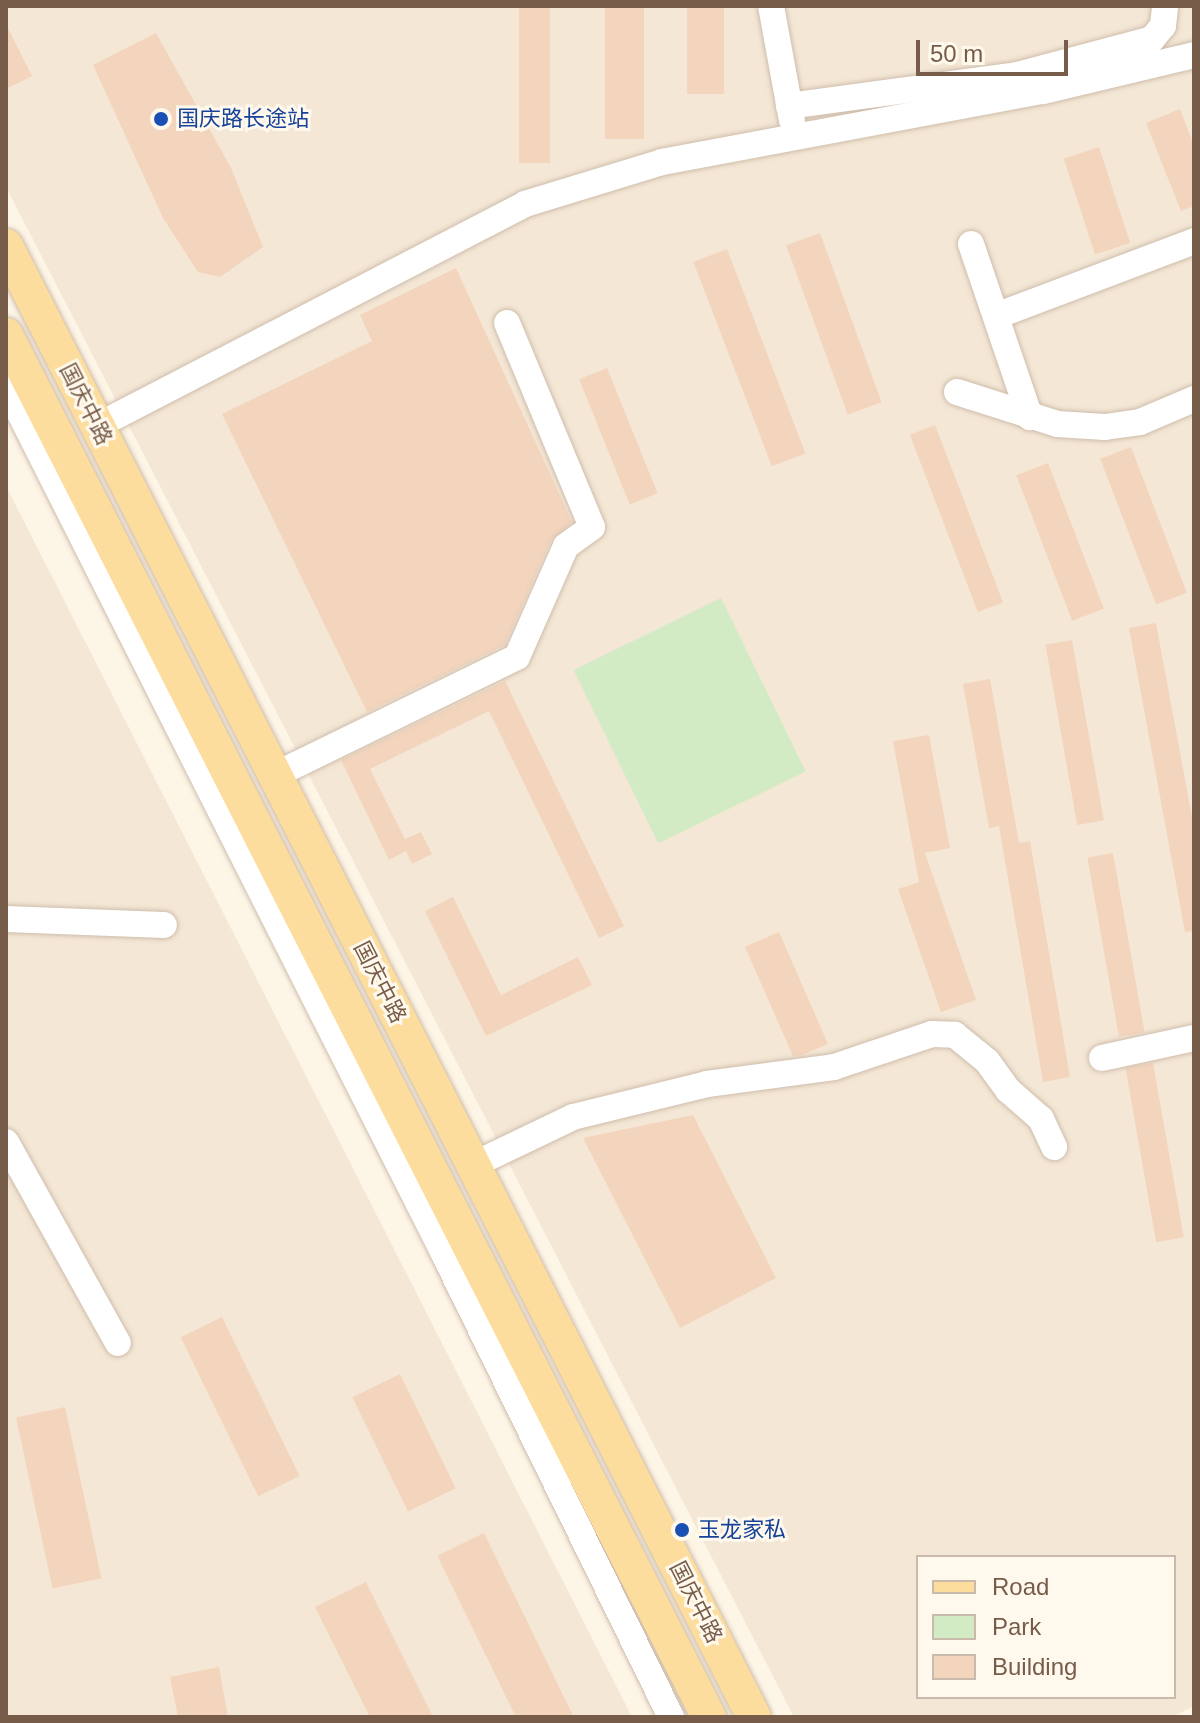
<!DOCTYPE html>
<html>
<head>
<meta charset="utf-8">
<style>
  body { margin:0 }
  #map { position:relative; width:1200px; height:1723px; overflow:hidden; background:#fdf5e6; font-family:Arial,"Noto Sans SC",sans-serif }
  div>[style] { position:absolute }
  .residential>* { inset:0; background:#f4e7d5 }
  .green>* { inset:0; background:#d2ebc4; transform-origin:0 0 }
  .building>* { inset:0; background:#f3d5bd; transform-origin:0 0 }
  .roads { filter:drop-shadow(0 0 2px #cfbdac) drop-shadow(0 0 2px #cfbdac) }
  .minor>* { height:26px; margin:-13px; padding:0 13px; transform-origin:13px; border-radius:13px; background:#fff }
  .major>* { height:34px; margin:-17px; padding:0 17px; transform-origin:17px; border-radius:17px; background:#fcdd9e }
  .dots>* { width:22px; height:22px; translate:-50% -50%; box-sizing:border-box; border:4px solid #fff9ed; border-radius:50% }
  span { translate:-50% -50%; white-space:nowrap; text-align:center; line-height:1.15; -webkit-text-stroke:6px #fff9ed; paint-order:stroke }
  .transit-label { font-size:22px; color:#164399 }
  .left { translate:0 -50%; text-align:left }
  .street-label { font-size:22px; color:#775c4a }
  .frame { position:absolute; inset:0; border:8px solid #775c4a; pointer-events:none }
  .legend { position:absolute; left:916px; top:1555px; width:260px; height:144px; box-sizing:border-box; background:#fff9ed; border:2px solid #c9baac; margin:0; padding:10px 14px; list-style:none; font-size:24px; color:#775c4a }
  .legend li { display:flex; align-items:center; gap:16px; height:40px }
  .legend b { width:40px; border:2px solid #c9baac }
  .scale { position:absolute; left:916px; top:40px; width:152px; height:36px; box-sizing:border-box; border:4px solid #775c4a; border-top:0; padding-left:10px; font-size:24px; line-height:28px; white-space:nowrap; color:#775c4a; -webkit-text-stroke:6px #fff9ed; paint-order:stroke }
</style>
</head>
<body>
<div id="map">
  <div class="residential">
    <i style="clip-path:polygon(evenodd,6px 6px,1194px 6px,1194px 1706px,1172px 1717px,794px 1717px,6px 187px,6px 6px,918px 1557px,1174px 1557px,1174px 1697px,918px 1697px,918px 1557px)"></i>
    <i style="clip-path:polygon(6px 486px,632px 1717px,6px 1717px)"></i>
  </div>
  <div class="green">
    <i style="left:721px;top:598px;width:193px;height:164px;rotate:64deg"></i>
  </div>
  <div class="building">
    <i style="left:519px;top:6px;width:31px;height:157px"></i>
    <i style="left:605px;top:6px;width:39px;height:133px"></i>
    <i style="left:687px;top:6px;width:37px;height:88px"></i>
    <i style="clip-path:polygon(6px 24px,32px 76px,6px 89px)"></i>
    <i style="clip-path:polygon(156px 33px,231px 168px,263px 247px,220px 277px,198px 272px,163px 218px,93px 65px)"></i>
    <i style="clip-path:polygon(1180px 109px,1194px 146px,1194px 206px,1181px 211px,1146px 123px)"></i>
    <i style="left:1099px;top:147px;width:101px;height:37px;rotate:72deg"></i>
    <i style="left:820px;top:233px;width:180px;height:36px;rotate:70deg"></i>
    <i style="left:727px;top:249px;width:219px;height:36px;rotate:69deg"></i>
    <i style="clip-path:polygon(456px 268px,572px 522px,551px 540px,505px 645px,367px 712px,222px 414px,372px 341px,360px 315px)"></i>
    <i style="left:607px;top:368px;width:135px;height:30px;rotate:68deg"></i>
    <i style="left:935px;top:425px;width:190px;height:27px;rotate:69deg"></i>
    <i style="left:1131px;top:447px;width:156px;height:33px;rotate:69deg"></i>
    <i style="left:1048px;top:463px;width:156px;height:34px;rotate:69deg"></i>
    <i style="clip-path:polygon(1156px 623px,1194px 828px,1194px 931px,1185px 932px,1129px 628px)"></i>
    <i style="left:1072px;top:640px;width:183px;height:27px;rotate:80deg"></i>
    <i style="clip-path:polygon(990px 679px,1019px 843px,1030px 841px,1070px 1077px,1043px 1082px,999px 826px,989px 828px,963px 684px)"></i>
    <i style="clip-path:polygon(505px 681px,624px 926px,599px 938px,489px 711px,370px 769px,405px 839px,421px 832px,432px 854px,412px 864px,406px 851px,389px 860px,341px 760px)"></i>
    <i style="clip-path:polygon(929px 735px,950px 848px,925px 853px,976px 1000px,941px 1012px,898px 889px,919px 882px,893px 741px)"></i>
    <i style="left:1113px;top:853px;width:182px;height:26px;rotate:80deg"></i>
    <i style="clip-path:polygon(453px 897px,501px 995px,578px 957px,592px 985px,486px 1036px,425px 911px)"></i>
    <i style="clip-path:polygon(779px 932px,828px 1044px,802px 1055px,793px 1056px,745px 947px)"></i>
    <i style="left:1153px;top:1063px;width:177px;height:28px;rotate:80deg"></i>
    <i style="clip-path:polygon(693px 1115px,776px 1278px,680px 1328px,583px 1138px)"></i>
    <i style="left:222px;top:1317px;width:177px;height:46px;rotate:64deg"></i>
    <i style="left:400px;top:1374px;width:127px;height:53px;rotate:64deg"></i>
    <i style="left:65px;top:1407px;width:175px;height:50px;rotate:78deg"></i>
    <i style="left:484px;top:1533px;width:205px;height:52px;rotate:64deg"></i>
    <i style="clip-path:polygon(366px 1582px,433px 1717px,370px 1717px,315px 1607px)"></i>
    <i style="clip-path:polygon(219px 1667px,228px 1717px,178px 1717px,170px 1677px)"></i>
  </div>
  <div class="roads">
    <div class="minor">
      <i style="left:771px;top:6px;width:116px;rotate:79.6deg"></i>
      <i style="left:789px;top:106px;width:230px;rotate:-7.7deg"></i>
      <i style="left:1017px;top:75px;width:140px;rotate:-14.9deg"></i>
      <i style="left:1152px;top:39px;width:17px;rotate:-50deg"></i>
      <i style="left:1163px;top:26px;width:20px;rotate:-84deg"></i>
      <i style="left:971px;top:244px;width:183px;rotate:71.2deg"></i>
      <i style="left:996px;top:316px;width:212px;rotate:-20.7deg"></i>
      <i style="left:6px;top:386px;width:972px;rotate:63.22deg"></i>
      <i style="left:444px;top:1254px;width:516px;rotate:63.88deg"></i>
      <i style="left:957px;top:392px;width:105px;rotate:17.7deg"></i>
      <i style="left:1057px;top:424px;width:48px;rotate:3.6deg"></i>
      <i style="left:1105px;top:427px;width:35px;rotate:-8deg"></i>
      <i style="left:1140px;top:422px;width:59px;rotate:-23.1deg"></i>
      <i style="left:97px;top:426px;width:482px;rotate:-27.4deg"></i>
      <i style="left:525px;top:204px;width:143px;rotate:-17deg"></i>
      <i style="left:662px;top:162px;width:388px;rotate:-10.6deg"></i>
      <i style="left:1043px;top:91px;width:155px;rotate:-13.4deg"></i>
      <i style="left:275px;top:775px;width:269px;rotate:-26deg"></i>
      <i style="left:517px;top:657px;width:121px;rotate:-66.2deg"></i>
      <i style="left:566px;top:546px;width:32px;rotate:-36deg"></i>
      <i style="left:592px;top:527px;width:221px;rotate:-112.6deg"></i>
      <i style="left:6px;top:919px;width:158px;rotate:2.2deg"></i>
      <i style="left:1102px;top:1058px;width:94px;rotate:-12.3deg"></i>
      <i style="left:6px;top:1142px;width:230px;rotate:60.9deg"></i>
      <i style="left:473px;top:1165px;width:111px;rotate:-25.6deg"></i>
      <i style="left:573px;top:1117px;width:138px;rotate:-13.8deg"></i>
      <i style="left:707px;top:1084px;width:128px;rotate:-7.6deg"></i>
      <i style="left:834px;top:1067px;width:103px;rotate:-18.6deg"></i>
      <i style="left:932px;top:1034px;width:23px;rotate:2deg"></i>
      <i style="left:955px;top:1035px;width:41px;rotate:39.1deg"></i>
      <i style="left:987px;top:1061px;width:36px;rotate:54deg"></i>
      <i style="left:1008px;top:1090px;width:44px;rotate:41.3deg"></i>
      <i style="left:1041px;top:1119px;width:31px;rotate:65deg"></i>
    </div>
    <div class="major">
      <i style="left:6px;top:246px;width:1650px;rotate:63.05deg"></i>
      <i style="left:6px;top:335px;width:1551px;rotate:63.04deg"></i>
    </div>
  </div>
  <div class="dots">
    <i style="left:161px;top:119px;background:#1a4fb4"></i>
    <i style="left:682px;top:1530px;background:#1a4fb4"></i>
  </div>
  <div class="transit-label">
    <span class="left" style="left:177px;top:119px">国庆路长途站</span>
    <span class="left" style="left:698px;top:1530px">玉龙家私</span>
  </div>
  <div class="street-label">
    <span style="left:86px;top:404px;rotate:63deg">国庆中路</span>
    <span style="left:380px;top:982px;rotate:63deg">国庆中路</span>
    <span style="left:696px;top:1602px;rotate:63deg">国庆中路</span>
  </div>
  <div class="frame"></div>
  <ul class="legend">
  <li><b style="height:10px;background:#fcdd9e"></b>Road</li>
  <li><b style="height:22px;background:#d2ebc4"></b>Park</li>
  <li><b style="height:22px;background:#f3d5bd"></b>Building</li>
  </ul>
  <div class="scale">50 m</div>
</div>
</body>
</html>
